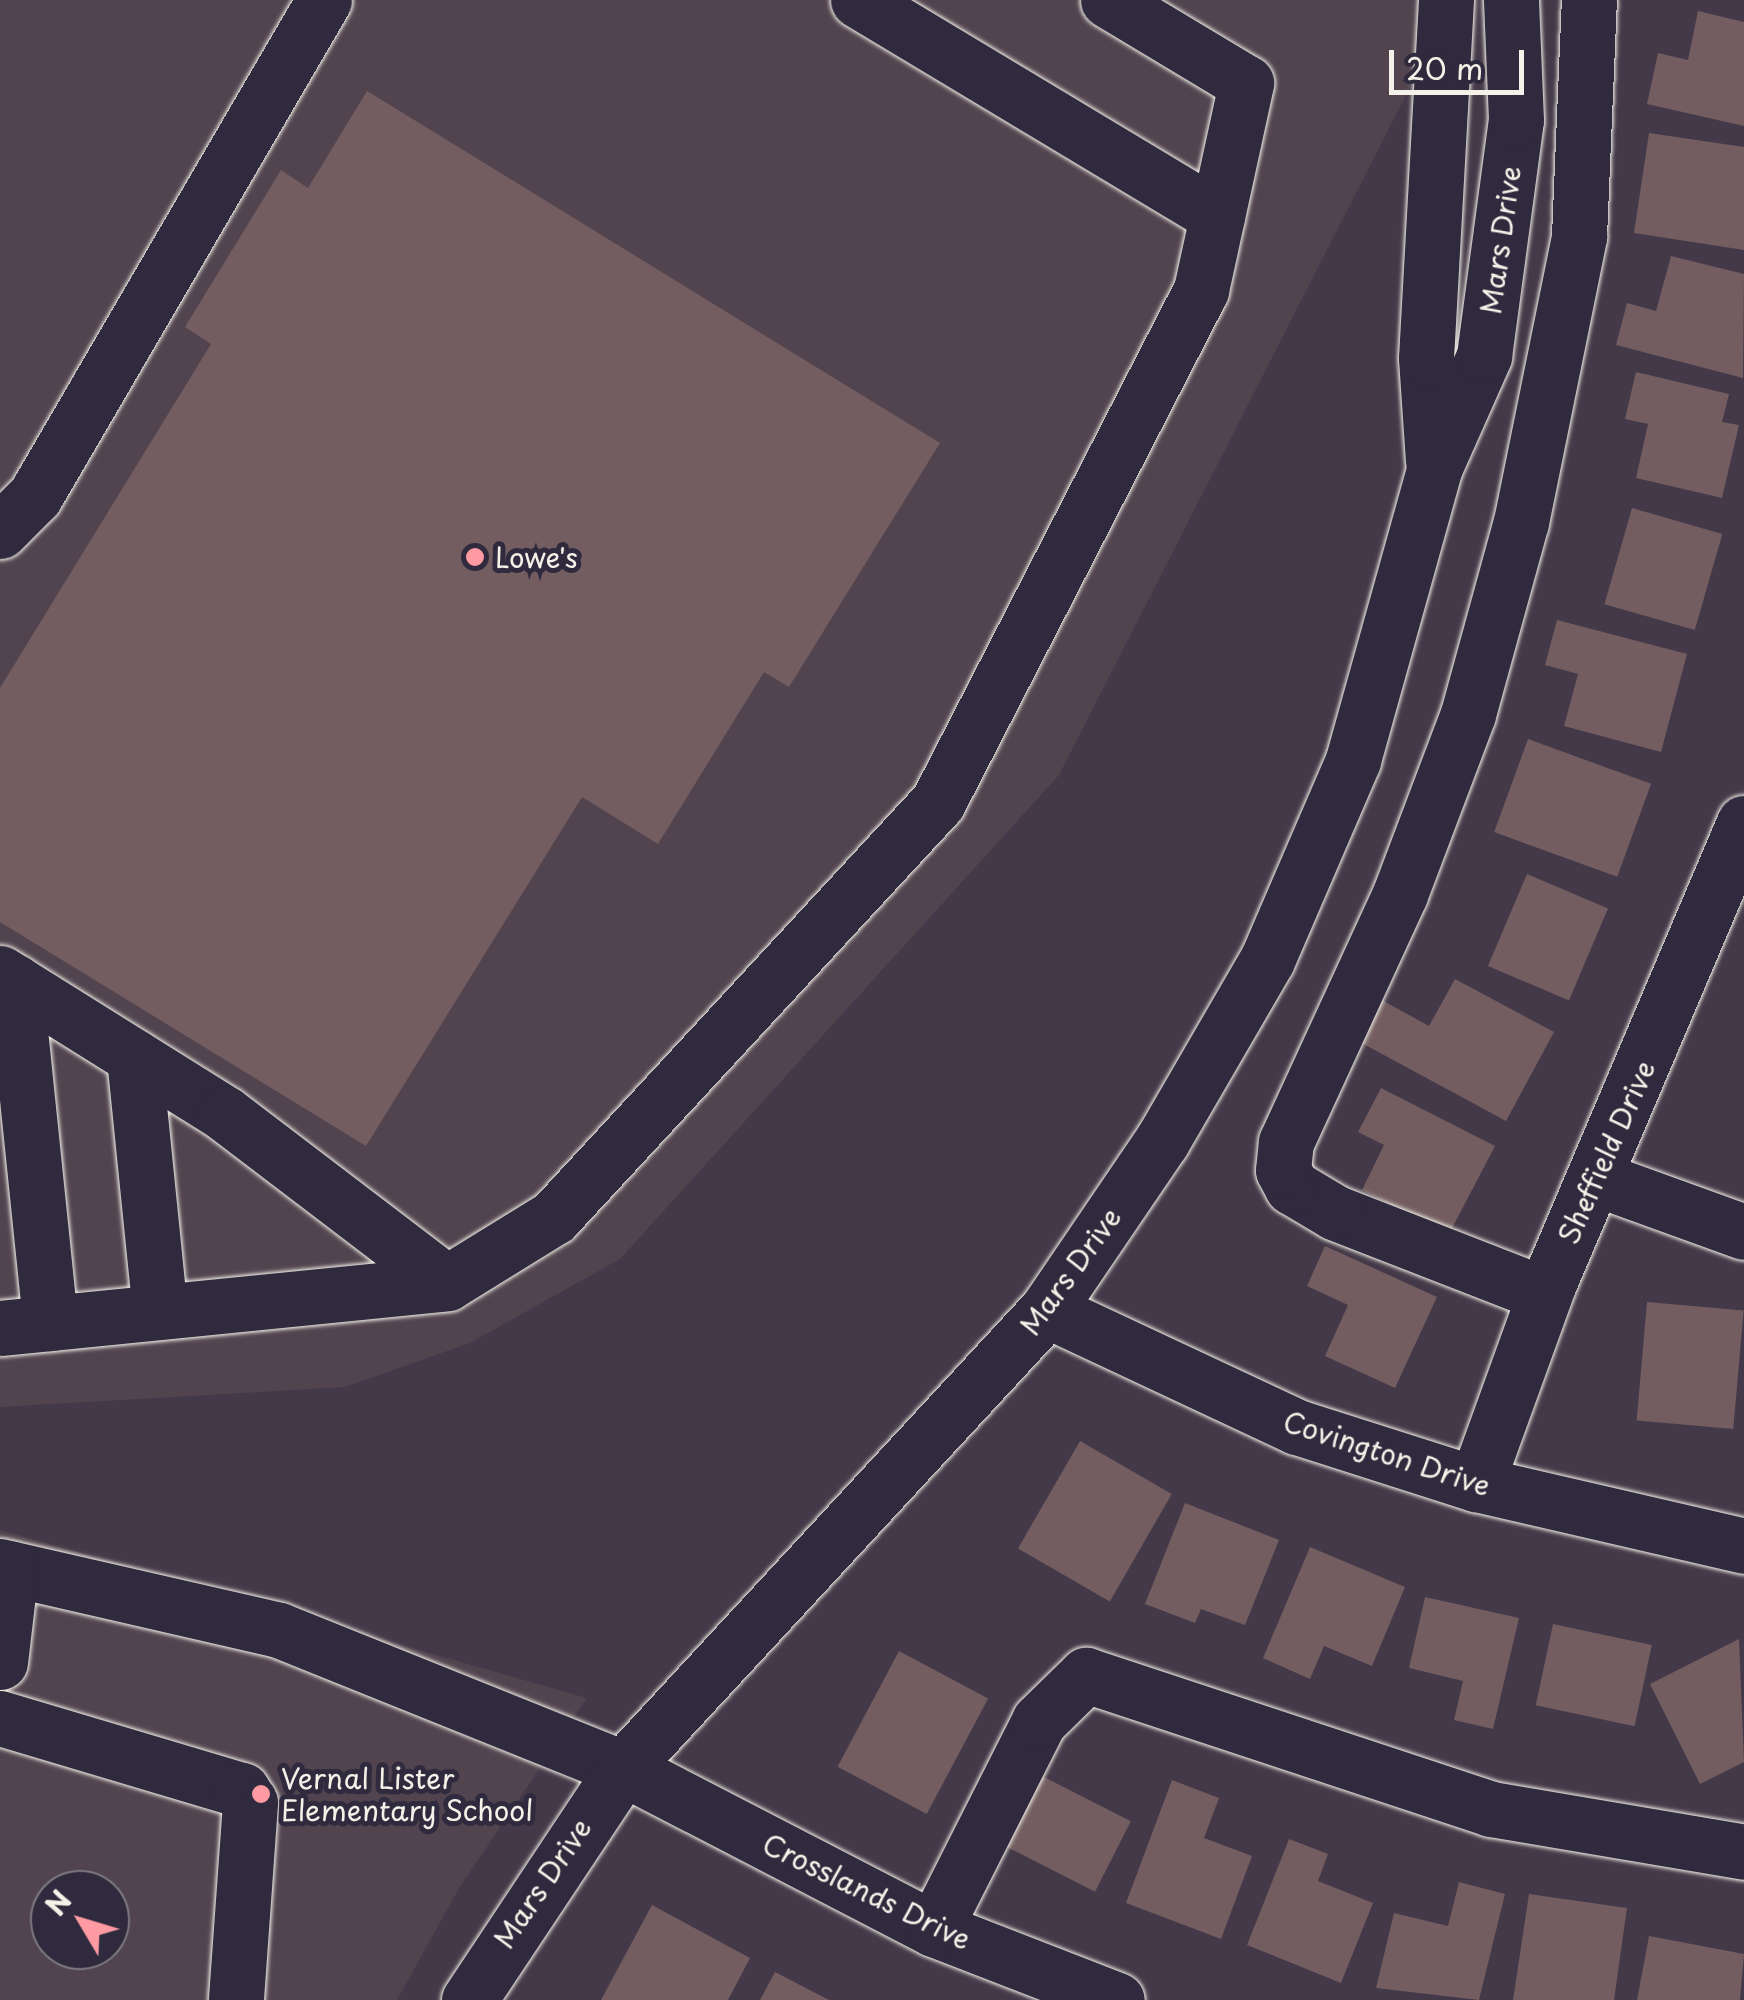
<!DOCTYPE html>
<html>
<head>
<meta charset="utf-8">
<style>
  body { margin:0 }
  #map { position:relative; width:1744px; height:2000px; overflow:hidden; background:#433948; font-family:"Playpen Sans",sans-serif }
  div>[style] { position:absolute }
  .built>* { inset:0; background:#51444f }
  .building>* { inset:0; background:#735d60; transform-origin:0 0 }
  .roads { filter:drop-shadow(0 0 2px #f4f1e8) drop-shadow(0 0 2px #f4f1e8) }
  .minor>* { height:55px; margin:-27.5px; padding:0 27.5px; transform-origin:27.5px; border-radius:27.5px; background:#2f2a3d }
  .dots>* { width:28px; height:28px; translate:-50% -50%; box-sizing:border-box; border:5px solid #2f2a3d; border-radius:50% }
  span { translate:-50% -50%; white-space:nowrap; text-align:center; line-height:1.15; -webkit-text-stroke:10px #2f2a3d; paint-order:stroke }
  .street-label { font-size:28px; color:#f4f1e8 }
  .poi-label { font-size:28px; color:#f4f1e8 }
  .left { translate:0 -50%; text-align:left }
  .north { position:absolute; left:30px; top:1870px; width:100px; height:100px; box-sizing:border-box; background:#2f2a3d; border:2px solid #7e7a81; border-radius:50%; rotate:308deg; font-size:28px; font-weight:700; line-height:40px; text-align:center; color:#f4f1e8 }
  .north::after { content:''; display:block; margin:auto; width:35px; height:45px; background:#ff9aa2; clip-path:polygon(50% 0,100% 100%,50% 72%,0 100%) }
  .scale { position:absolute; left:1389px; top:50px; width:135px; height:45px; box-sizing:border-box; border:5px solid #f4f1e8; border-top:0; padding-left:12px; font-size:30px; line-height:35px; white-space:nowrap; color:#f4f1e8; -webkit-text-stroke:8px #2f2a3d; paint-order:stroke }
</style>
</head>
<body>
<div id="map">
  <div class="built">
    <i style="clip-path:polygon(0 0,1419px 0,1429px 50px,1059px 775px,620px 1259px,470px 1343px,345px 1387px,0 1407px)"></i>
    <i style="clip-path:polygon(evenodd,0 1530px,587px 1698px,458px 1890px,397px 2000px,0 2000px,0 1530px,50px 1890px,110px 1890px,110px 1950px,50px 1950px,50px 1890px)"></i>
  </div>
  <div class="building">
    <i style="clip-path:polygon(1698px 11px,1744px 22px,1744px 126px,1647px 104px,1658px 53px,1688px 60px)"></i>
    <i style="clip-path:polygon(367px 91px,940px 443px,789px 687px,764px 672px,658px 844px,582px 797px,366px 1146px,0 922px,0 688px,211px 344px,185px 327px,281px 170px,308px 188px)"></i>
    <i style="clip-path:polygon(1649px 133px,1744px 147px,1744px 250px,1634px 233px)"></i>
    <i style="clip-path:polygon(1671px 256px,1744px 274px,1743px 378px,1616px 345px,1627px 303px,1656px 311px)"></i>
    <i style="clip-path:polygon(1636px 372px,1729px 394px,1722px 422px,1739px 425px,1722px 498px,1636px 478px,1648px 424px,1625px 419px)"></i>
    <i style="left:1632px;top:508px;width:94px;height:100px;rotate:16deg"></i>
    <i style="clip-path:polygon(1557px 620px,1687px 654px,1661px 752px,1564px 726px,1578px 674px,1545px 665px)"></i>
    <i style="left:1528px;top:739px;width:131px;height:99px;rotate:20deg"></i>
    <i style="left:1527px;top:874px;width:88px;height:100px;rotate:23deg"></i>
    <i style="clip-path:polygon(1455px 979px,1554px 1032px,1506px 1121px,1358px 1041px,1380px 999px,1429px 1026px)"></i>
    <i style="clip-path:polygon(1381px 1088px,1495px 1146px,1449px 1234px,1362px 1190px,1384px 1145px,1358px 1132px)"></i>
    <i style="clip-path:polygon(1325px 1246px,1437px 1297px,1395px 1388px,1325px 1356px,1348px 1305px,1307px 1286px)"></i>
    <i style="left:1647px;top:1302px;width:97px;height:119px;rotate:5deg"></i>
    <i style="left:1080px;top:1441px;width:106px;height:124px;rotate:30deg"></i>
    <i style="clip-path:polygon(1185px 1503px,1279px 1540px,1245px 1625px,1201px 1609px,1195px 1623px,1145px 1604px)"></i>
    <i style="clip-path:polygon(1310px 1547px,1405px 1587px,1372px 1666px,1324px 1646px,1310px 1679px,1263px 1658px)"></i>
    <i style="clip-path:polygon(1425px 1597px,1519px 1618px,1493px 1729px,1454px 1720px,1463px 1681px,1409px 1668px)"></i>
    <i style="left:1553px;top:1624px;width:101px;height:83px;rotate:12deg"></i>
    <i style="clip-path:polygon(1739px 1639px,1744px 1762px,1700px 1784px,1650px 1684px)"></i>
    <i style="left:899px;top:1651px;width:101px;height:131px;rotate:28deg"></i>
    <i style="left:1040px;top:1775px;width:102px;height:79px;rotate:27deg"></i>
    <i style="clip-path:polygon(1172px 1780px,1219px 1798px,1204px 1838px,1252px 1856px,1221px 1939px,1126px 1903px)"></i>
    <i style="clip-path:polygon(1289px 1839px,1328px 1854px,1318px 1881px,1373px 1903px,1341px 1983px,1247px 1945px)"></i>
    <i style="clip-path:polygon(1459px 1882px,1505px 1894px,1479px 2000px,1376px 1988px,1394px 1913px,1448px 1926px)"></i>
    <i style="clip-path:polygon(1529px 1894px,1627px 1908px,1614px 2000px,1513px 2000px)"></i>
    <i style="clip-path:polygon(652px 1905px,750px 1958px,728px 2000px,601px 2000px)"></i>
    <i style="clip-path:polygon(1649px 1936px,1744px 1954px,1740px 2000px,1637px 2000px)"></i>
    <i style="clip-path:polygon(775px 1972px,829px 2000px,760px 2000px)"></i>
  </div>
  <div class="roads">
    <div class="minor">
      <i style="left:858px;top:0;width:419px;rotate:31deg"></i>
      <i style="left:1433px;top:461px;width:103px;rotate:-93.9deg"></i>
      <i style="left:1426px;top:358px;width:359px;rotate:-86.8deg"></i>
      <i style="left:0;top:531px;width:49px;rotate:-45deg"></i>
      <i style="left:35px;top:496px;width:574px;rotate:-59.77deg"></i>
      <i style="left:0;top:973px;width:264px;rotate:32deg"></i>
      <i style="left:224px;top:1113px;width:280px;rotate:37.3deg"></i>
      <i style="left:447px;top:1283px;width:126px;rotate:-31.7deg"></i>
      <i style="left:554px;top:1217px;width:565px;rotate:-47.22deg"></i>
      <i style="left:938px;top:802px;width:576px;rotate:-62.81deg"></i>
      <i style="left:1201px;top:290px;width:212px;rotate:-77.7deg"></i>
      <i style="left:1246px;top:83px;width:161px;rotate:-149deg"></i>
      <i style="left:15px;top:982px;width:343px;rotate:84.1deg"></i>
      <i style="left:134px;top:1057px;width:256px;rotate:84.2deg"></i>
      <i style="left:1595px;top:1178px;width:158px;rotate:19.9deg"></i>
      <i style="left:1544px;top:1294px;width:225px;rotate:-158.7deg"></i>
      <i style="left:1334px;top:1212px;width:49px;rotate:-149.2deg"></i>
      <i style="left:1292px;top:1187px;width:19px;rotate:-118deg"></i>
      <i style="left:1283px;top:1170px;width:28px;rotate:-84deg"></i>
      <i style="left:1286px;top:1142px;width:273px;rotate:-65.3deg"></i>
      <i style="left:1400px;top:894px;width:192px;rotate:-69.3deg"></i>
      <i style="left:1468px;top:714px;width:199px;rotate:-74.6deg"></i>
      <i style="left:1521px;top:522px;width:292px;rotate:-78.5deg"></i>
      <i style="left:1579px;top:236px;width:236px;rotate:-87.6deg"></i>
      <i style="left:1047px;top:1310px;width:276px;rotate:25.1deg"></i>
      <i style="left:1297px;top:1427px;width:188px;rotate:17.7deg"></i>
      <i style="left:1476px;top:1484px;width:275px;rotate:13deg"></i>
      <i style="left:0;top:1328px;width:449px;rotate:-5.7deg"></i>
      <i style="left:1476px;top:1484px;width:212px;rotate:-70.1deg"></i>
      <i style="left:1548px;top:1285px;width:502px;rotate:-67.01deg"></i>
      <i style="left:0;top:1566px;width:286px;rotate:12.9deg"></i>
      <i style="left:279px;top:1630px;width:371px;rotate:21.9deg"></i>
      <i style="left:623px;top:1768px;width:350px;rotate:27.4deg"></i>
      <i style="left:934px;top:1929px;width:196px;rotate:21.2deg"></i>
      <i style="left:0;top:1662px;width:94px;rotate:-83.3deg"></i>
      <i style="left:0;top:1718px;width:252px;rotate:16.6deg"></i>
      <i style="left:242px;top:1790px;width:15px;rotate:58deg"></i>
      <i style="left:250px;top:1803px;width:197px;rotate:94.1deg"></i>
      <i style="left:934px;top:1929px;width:233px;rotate:-63.2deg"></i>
      <i style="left:1039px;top:1721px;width:66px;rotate:-44.4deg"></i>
      <i style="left:1086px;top:1675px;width:427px;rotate:18.3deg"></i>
      <i style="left:1491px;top:1809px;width:257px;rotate:9.6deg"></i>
      <i style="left:469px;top:2000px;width:278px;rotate:-56.4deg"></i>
      <i style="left:623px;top:1768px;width:624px;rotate:-47.21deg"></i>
      <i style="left:1047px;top:1310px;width:204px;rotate:-55.8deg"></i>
      <i style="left:1162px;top:1141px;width:209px;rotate:-59.9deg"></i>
      <i style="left:1267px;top:960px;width:218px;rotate:-66.7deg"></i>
      <i style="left:1353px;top:760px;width:302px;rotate:-74.4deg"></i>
      <i style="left:1434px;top:469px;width:124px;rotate:-66.1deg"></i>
      <i style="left:1484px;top:356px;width:238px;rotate:-82.3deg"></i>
      <i style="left:1516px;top:120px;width:120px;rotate:-92.4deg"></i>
    </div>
  </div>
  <div class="dots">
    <i style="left:475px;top:557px;background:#ff9aa2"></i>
    <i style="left:261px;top:1794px;background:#ff9aa2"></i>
  </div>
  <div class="street-label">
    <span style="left:1500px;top:240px;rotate:-82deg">Mars Drive</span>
    <span style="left:1606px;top:1152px;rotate:-66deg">Sheffield Drive</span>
    <span style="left:1070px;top:1271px;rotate:-54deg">Mars Drive</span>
    <span style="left:1387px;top:1453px;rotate:18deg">Covington Drive</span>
    <span style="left:542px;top:1883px;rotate:-56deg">Mars Drive</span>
    <span style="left:867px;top:1891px;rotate:26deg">Crosslands Drive</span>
  </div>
  <div class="poi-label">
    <span class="left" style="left:495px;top:557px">Lowe's</span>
    <span class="left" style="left:281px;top:1794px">Vernal Lister<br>Elementary School</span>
  </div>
  <div class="north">N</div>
  <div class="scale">20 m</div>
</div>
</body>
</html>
